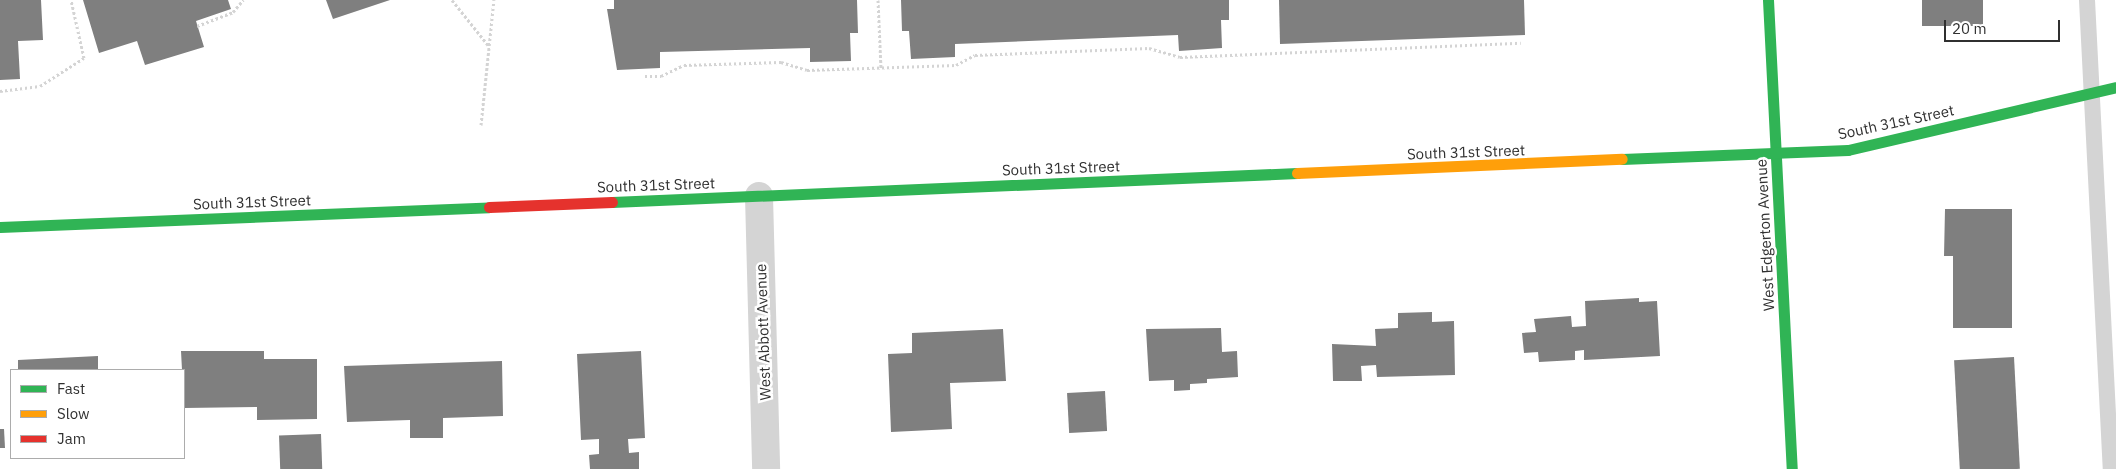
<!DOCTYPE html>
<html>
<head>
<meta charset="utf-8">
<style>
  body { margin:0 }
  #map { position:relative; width:2116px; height:469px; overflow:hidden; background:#fff; font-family:"IBM Plex Sans",sans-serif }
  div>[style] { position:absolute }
  .building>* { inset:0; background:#7f7f7f; transform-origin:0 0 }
  .path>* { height:3px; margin-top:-1.5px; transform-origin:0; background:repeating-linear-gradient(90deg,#d4d4d4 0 2.5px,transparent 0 5px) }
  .lane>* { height:16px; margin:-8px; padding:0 8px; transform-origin:8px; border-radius:8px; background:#d4d4d4 }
  .street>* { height:28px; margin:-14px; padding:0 14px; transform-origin:14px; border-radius:14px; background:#d4d4d4 }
  .fast>* { height:11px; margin:-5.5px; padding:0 5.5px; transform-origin:5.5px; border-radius:5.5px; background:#30b455 }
  .slow>* { height:11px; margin:-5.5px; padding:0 5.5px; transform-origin:5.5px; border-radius:5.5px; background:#ff9f0a }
  .jam>* { height:11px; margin:-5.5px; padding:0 5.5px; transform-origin:5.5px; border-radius:5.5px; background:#e5322d }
  span { translate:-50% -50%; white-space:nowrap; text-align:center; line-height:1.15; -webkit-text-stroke:5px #fff; paint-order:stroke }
  .street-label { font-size:15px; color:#303030 }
  .legend { position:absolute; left:10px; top:369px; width:175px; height:90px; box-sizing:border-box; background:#fff; border:1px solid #acacac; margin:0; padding:6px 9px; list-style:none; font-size:15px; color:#303030 }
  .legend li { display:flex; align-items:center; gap:10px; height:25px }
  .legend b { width:25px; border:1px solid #acacac }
  .scale { position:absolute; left:1944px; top:20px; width:116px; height:22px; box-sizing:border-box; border:2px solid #303030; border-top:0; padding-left:6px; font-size:15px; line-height:18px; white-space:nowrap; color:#303030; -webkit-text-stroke:4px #fff; paint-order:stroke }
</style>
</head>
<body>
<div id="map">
  <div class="building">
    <i style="clip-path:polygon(0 0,41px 0,43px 40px,18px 41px,20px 79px,0 80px)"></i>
    <i style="clip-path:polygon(83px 0,228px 0,231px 9px,196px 21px,204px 47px,145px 65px,137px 41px,99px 53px)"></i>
    <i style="clip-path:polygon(326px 0,390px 0,333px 19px)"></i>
    <i style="clip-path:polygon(614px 0,857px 0,858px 33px,850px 33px,851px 61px,810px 62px,810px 48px,660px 52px,660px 68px,617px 70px,607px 9px,614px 9px)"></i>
    <i style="clip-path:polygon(901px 0,1229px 0,1229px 20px,1221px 20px,1222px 48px,1179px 51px,1178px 35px,955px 44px,955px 57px,911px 59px,909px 31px,902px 31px)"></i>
    <i style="clip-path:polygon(1279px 0,1524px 0,1525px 35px,1280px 44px)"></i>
    <i style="left:1922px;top:0;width:61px;height:26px"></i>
    <i style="clip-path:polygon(1945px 209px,2012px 209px,2012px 328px,1953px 328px,1953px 256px,1944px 256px)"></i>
    <i style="clip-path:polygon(1639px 298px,1639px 302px,1657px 301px,1660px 356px,1584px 360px,1584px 350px,1575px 351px,1575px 360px,1539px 362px,1538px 352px,1524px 353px,1522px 333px,1536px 332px,1534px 319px,1571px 316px,1572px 327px,1586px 326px,1585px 301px)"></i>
    <i style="clip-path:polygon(1432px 312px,1432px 322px,1454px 321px,1455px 375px,1377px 377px,1376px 365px,1361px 366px,1362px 381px,1333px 381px,1332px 344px,1376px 346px,1375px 329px,1398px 328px,1398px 313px)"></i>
    <i style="clip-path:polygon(1221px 328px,1222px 352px,1237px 351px,1238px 377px,1207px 379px,1207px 383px,1190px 384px,1190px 390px,1174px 391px,1174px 380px,1149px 381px,1146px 329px)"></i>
    <i style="clip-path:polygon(1003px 329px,1006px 381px,950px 383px,952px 429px,891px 432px,888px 354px,912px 353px,912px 333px)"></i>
    <i style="clip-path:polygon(181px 351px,264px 351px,264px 359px,317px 359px,317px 419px,257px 420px,257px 407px,184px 408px)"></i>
    <i style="clip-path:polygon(641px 351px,645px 438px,628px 439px,629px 453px,639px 452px,639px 469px,590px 469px,589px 455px,599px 454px,599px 439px,581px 440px,577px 354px)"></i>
    <i style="clip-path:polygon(98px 356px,98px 370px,18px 370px,18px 360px)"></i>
    <i style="left:2014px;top:357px;width:112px;height:60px;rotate:87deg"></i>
    <i style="clip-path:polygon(502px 361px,503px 416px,443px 418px,443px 438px,410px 438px,410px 420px,347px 422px,344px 366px)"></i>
    <i style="left:1105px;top:391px;width:40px;height:38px;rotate:87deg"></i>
    <i style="clip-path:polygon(0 429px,4px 429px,5px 448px,0 448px)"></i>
    <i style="left:321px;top:434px;width:35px;height:42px;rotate:88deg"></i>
  </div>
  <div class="path">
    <i style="left:452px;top:0;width:58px;rotate:51.3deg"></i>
    <i style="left:878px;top:0;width:68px;rotate:87.5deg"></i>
    <i style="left:197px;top:26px;width:39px;rotate:-21deg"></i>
    <i style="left:233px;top:12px;width:16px;rotate:-50deg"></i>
    <i style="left:645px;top:76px;width:16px"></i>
    <i style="left:661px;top:76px;width:25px;rotate:-26deg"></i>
    <i style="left:684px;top:65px;width:97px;rotate:-1.8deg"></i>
    <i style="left:781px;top:62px;width:27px;rotate:17deg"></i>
    <i style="left:807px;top:70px;width:149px;rotate:-1.9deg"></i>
    <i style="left:956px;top:65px;width:21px;rotate:-28deg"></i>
    <i style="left:975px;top:55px;width:174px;rotate:-2.3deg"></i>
    <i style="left:1149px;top:48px;width:32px;rotate:16deg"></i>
    <i style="left:1180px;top:57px;width:341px;rotate:-2.4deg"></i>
    <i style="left:0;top:91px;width:40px;rotate:-7.1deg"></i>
    <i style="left:40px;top:86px;width:52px;rotate:-32.5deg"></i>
    <i style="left:84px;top:58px;width:59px;rotate:-102.6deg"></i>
    <i style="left:481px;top:125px;width:126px;rotate:-84.1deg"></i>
  </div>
  <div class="lane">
    <i style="left:2087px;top:0;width:470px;rotate:87.1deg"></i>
  </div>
  <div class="street">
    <i style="left:759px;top:196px;width:273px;rotate:88.5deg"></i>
  </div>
  <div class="fast">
    <i style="left:1768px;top:0;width:470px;rotate:87.1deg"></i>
    <i style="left:1622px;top:159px;width:226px;rotate:-2.3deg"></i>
    <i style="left:1848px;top:150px;width:275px;rotate:-13.2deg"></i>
    <i style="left:612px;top:202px;width:686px;rotate:-2.42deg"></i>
    <i style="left:0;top:227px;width:489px;rotate:-2.3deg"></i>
  </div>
  <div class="slow">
    <i style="left:1297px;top:173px;width:325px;rotate:-2.5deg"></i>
  </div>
  <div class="jam">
    <i style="left:489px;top:207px;width:123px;rotate:-2.3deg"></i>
  </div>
  <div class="street-label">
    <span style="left:1896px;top:122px;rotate:-12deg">South 31st Street</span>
    <span style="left:1466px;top:152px;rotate:-2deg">South 31st Street</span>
    <span style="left:1061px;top:168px;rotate:-2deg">South 31st Street</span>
    <span style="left:656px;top:185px;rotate:-2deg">South 31st Street</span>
    <span style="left:252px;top:202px;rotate:-2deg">South 31st Street</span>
    <span style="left:1765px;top:235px;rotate:-93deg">West Edgerton Avenue</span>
    <span style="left:763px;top:332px;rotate:-92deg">West Abbott Avenue</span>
  </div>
  <ul class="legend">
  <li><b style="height:6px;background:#30b455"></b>Fast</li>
  <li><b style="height:6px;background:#ff9f0a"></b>Slow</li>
  <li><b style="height:6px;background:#e5322d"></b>Jam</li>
  </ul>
  <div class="scale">20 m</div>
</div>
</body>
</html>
